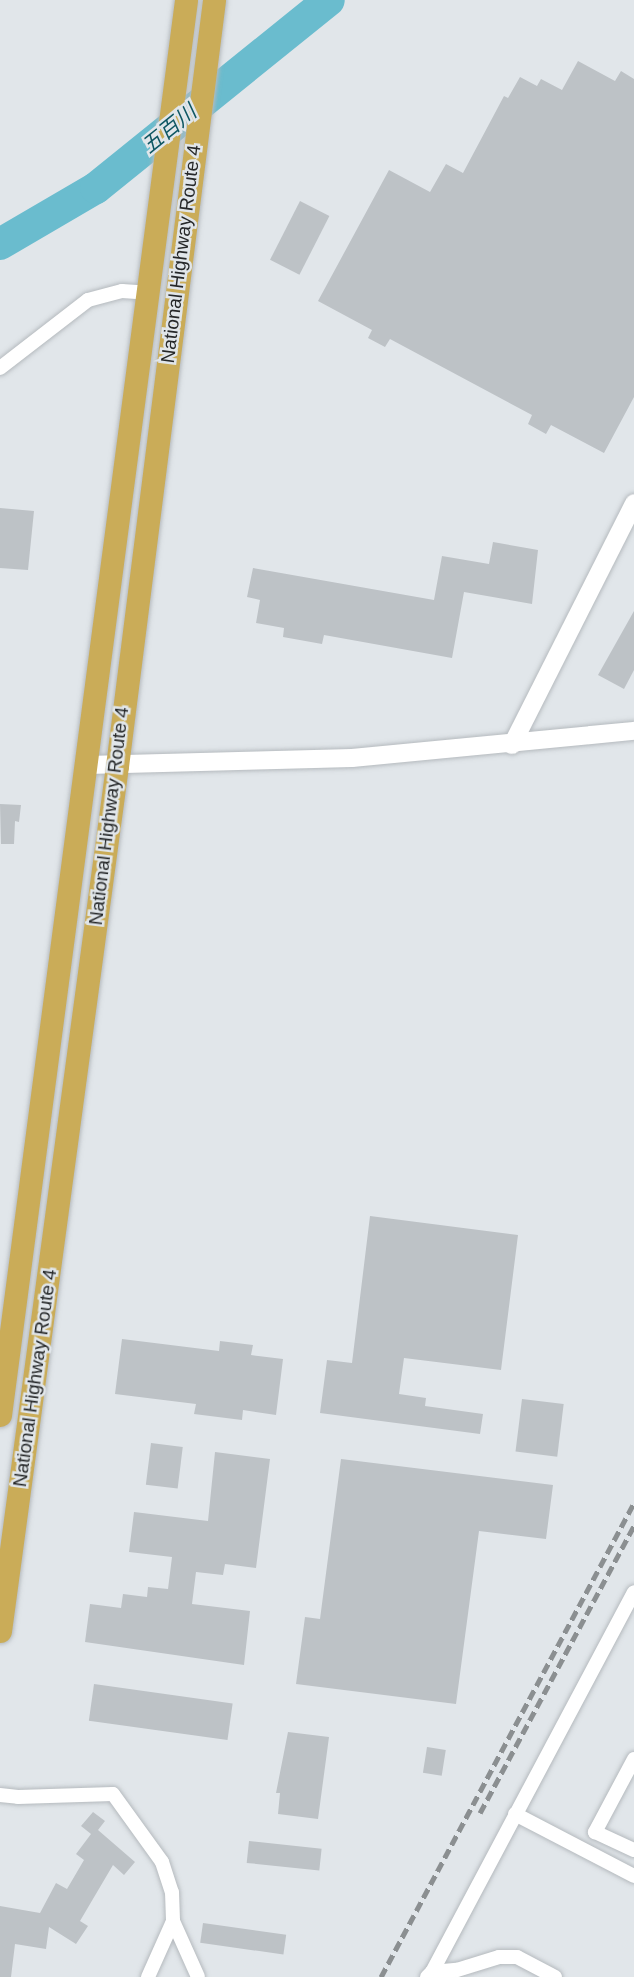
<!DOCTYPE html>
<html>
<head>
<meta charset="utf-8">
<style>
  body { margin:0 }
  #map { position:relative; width:634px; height:1977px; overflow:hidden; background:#e1e6ea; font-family:Arial,"Noto Sans JP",sans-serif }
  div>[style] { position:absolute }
  .river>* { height:32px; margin:-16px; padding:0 16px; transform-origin:16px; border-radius:16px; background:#6abcce }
  .building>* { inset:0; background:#bdc2c6; transform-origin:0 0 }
  .roads { filter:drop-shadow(0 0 2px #b5babe) drop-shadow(0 0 2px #b5babe) }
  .minor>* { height:14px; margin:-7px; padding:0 7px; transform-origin:7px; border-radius:7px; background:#fff }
  .tertiary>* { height:18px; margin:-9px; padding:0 9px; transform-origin:9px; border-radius:9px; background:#fff }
  .trunk>* { height:23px; margin:-11.5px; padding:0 11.5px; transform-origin:11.5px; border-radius:11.5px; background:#caac58 }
  .rail>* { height:5px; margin-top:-2.5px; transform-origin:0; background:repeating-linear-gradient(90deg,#8b8f91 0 10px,transparent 0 15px) }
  span { translate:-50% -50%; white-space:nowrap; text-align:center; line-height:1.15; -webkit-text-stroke:5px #e1e6ea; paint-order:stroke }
  .street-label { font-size:19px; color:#262829 }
  .water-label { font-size:21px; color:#0f5763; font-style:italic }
</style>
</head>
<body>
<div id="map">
  <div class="river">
    <i style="left:0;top:244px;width:111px;rotate:-30.3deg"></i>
    <i style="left:96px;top:188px;width:299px;rotate:-38.9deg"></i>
  </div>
  <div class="building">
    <i style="clip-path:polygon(578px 61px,615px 81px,621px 71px,634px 79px,634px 397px,604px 453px,551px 425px,546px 434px,528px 424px,532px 415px,390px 339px,385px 347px,368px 338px,372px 330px,318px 301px,389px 170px,430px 192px,446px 164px,463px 173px,504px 96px,508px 98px,520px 77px,537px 86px,541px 79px,562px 90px)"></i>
    <i style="left:300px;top:201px;width:33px;height:66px;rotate:27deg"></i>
    <i style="clip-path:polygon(0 508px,34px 511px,28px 570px,0 568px)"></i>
    <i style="clip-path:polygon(493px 542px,538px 550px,532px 604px,464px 592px,452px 658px,324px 635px,322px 644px,283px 637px,284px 628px,256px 623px,260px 600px,247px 597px,253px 568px,434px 600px,442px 556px,489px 564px)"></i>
    <i style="clip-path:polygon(634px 611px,634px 670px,624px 689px,598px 675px)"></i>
    <i style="clip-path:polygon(0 804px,21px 805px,19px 822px,15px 821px,14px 844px,1px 844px)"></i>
    <i style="clip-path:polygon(370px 1216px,518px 1235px,501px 1370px,404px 1358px,399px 1394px,426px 1398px,425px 1406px,483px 1414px,480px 1434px,320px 1413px,327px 1360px,352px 1363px)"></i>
    <i style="clip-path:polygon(122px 1339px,219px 1351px,220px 1341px,253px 1345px,251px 1355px,283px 1359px,276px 1415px,243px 1410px,242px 1420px,194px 1414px,196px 1404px,115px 1394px)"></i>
    <i style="left:522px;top:1399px;width:42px;height:53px;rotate:7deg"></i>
    <i style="left:151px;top:1443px;width:32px;height:42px;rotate:7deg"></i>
    <i style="clip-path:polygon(215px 1452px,270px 1459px,256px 1568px,225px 1564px,223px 1575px,196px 1572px,192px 1604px,250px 1611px,244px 1665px,85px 1642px,90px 1604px,121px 1608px,123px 1594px,147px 1597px,148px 1587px,168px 1589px,172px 1557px,129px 1552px,134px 1512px,208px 1521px)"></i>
    <i style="clip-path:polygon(341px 1459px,553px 1485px,546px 1539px,479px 1531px,456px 1704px,296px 1684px,305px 1617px,320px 1619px)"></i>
    <i style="left:94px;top:1684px;width:140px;height:37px;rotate:8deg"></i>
    <i style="clip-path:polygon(288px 1732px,329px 1737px,318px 1819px,278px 1814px,280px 1793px,276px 1793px)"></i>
    <i style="left:427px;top:1747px;width:19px;height:26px;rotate:9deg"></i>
    <i style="clip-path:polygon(93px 1812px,105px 1821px,98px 1830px,135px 1862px,124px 1875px,113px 1865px,80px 1921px,88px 1926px,76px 1944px,49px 1927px,46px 1949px,15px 1944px,11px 1977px,0 1977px,0 1906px,40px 1913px,56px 1883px,67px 1889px,84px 1860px,76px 1854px,91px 1834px,81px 1826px)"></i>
    <i style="left:249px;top:1841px;width:73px;height:22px;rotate:6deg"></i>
    <i style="left:203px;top:1923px;width:84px;height:20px;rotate:8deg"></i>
  </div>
  <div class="roads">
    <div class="minor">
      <i style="left:0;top:368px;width:111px;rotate:-37.7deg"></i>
      <i style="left:88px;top:300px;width:35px;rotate:-15deg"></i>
      <i style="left:122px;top:291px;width:26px;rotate:4deg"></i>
      <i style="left:634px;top:1759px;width:83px;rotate:118.1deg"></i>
      <i style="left:595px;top:1832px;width:43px;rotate:24.8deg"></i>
      <i style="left:0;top:1795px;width:18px;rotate:6deg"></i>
      <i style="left:18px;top:1797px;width:95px;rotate:-1.8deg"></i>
      <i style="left:113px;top:1794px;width:84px;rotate:54.2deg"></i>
      <i style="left:162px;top:1862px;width:32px;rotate:72deg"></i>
      <i style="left:172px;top:1892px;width:29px;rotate:88deg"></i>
      <i style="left:173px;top:1921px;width:61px;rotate:65.9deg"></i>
      <i style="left:515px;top:1814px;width:134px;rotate:27.5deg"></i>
      <i style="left:432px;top:1972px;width:430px;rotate:-62deg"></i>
      <i style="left:148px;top:1977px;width:61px;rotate:-65.9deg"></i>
      <i style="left:427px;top:1977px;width:7px;rotate:-45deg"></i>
      <i style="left:432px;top:1972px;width:25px;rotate:-5deg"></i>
      <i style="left:457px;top:1970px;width:44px;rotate:-17.2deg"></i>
      <i style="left:499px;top:1957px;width:18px"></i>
      <i style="left:517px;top:1957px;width:43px;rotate:27.8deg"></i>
    </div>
    <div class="tertiary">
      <i style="left:512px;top:745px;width:271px;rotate:-63.2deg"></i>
      <i style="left:87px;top:765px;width:265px;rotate:-1.5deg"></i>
      <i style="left:352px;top:758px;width:283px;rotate:-5.5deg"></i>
    </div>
    <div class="trunk">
      <i style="left:0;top:1415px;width:1427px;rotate:-82.51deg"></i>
      <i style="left:0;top:1631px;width:873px;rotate:-82.3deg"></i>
      <i style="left:117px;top:766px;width:772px;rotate:-82.78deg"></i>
    </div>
  </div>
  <div class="rail">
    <i style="left:480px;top:1813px;width:326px;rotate:-61.8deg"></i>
    <i style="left:381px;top:1977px;width:537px;rotate:-61.91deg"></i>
  </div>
  <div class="street-label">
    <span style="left:181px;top:254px;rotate:-83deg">National Highway Route 4</span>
    <span style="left:109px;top:816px;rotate:-83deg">National Highway Route 4</span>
    <span style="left:35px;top:1378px;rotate:-82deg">National Highway Route 4</span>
  </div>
  <div class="water-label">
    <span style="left:169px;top:129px;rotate:-39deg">五百川</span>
  </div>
</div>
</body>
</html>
